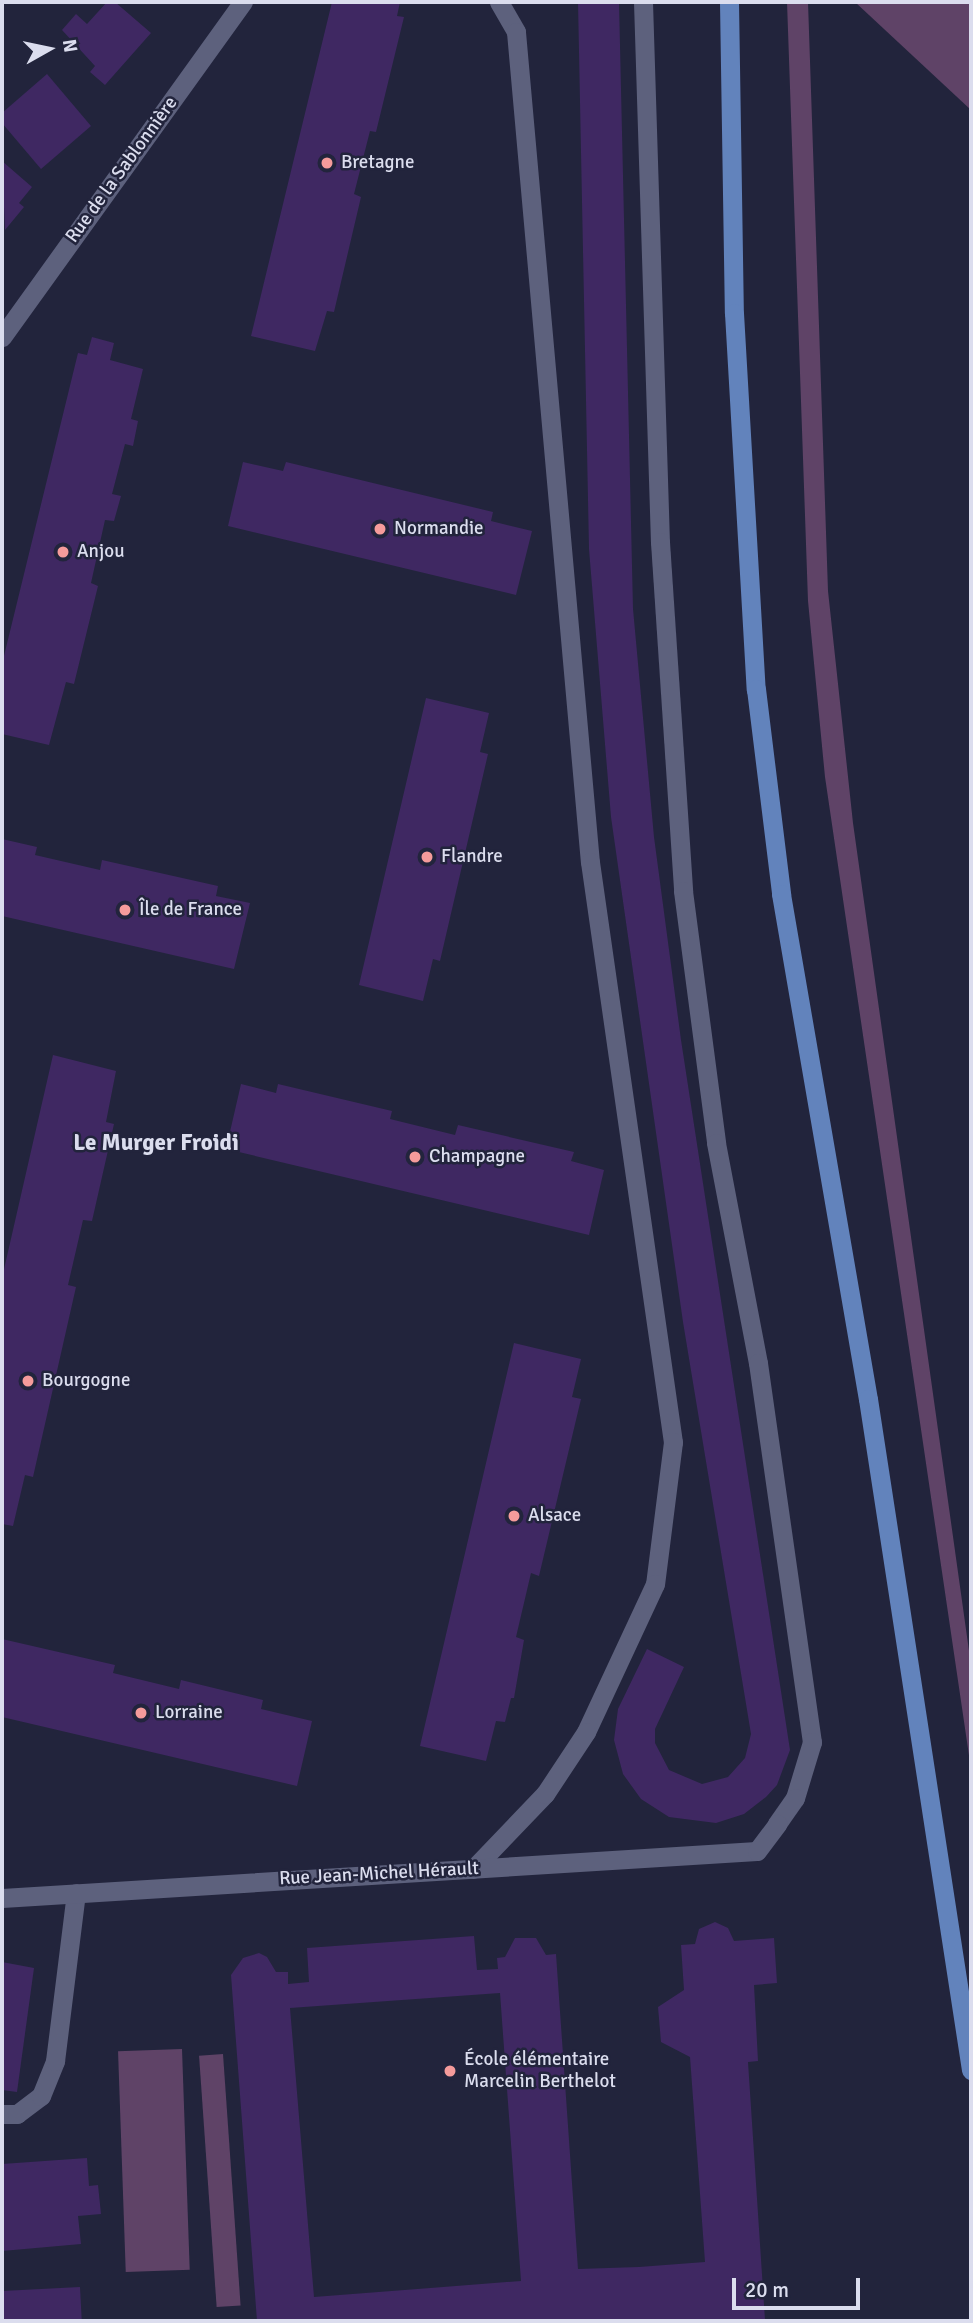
<!DOCTYPE html>
<html>
<head>
<meta charset="utf-8">
<style>
  body { margin:0 }
  #map { position:relative; width:973px; height:2323px; overflow:hidden; background:#22243c; font-family:Signika,sans-serif }
  div>[style] { position:absolute }
  .green>* { inset:0; background:#5f4367; transform-origin:0 0 }
  .building>* { inset:0; background:#3f2862; transform-origin:0 0 }
  .service>* { height:19px; margin:-9.5px; padding:0 9.5px; transform-origin:9.5px; border-radius:9.5px; background:#5d617d }
  .minor>* { height:19px; margin:-9.5px; padding:0 9.5px; transform-origin:9.5px; border-radius:9.5px; background:#5d617d }
  .primary>* { height:19px; margin:-9.5px; padding:0 9.5px; transform-origin:9.5px; border-radius:9.5px; background:#6283bc }
  .dots>* { width:19px; height:19px; translate:-50% -50%; box-sizing:border-box; border:4px solid #22243c; border-radius:50% }
  span { translate:-50% -50%; white-space:nowrap; text-align:center; line-height:1.15; -webkit-text-stroke:5px #22243c; paint-order:stroke }
  .poi-label { font-size:19px; color:#dbddee }
  .left { translate:0 -50%; text-align:left }
  .street-label { font-size:19px; color:#dbddee }
  .quarter-label { font-size:23px; color:#dbddee; font-weight:700 }
  .frame { position:absolute; inset:0; border:4px solid #dbddee; pointer-events:none }
  .north { position:absolute; left:14px; top:14px; width:70px; height:70px; -webkit-text-stroke:5px #22243c; paint-order:stroke; rotate:81deg; font-size:19px; font-weight:700; line-height:28px; text-align:center; color:#dbddee }
  .north::after { content:''; display:block; margin:auto; width:24px; height:32px; background:#dbddee; clip-path:polygon(50% 0,100% 100%,50% 72%,0 100%) }
  .scale { position:absolute; left:732px; top:2278px; width:128px; height:32px; box-sizing:border-box; border:4px solid #dbddee; border-top:0; padding-left:9px; font-size:21px; line-height:24px; white-space:nowrap; color:#dbddee; -webkit-text-stroke:5px #22243c; paint-order:stroke }
</style>
</head>
<body>
<div id="map">
  <div class="green">
    <i style="clip-path:polygon(787px 2px,808px 2px,828px 591px,853px 823px,971px 1665px,971px 1769px,825px 777px,808px 601px)"></i>
    <i style="clip-path:polygon(855px 2px,971px 2px,971px 110px)"></i>
    <i style="left:182px;top:2049px;width:221px;height:64px;rotate:88deg"></i>
    <i style="left:223px;top:2054px;width:252px;height:24px;rotate:86deg"></i>
  </div>
  <div class="building">
    <i style="clip-path:polygon(107px 2px,115px 2px,151px 33px,105px 85px,90px 72px,95px 66px,62px 30px,76px 14px,87px 24px)"></i>
    <i style="clip-path:polygon(332px 2px,400px 2px,397px 16px,404px 17px,376px 132px,370px 131px,354px 194px,361px 197px,334px 312px,327px 311px,315px 351px,251px 336px)"></i>
    <i style="clip-path:polygon(578px 2px,619px 2px,633px 609px,654px 837px,681px 1040px,790px 1750px,777px 1785px,766px 1797px,744px 1814px,716px 1823px,669px 1817px,641px 1799px,623px 1774px,614px 1740px,618px 1709px,647px 1649px,684px 1667px,655px 1729px,655px 1743px,669px 1770px,702px 1784px,728px 1777px,745px 1758px,751px 1734px,683px 1322px,611px 817px,589px 549px)"></i>
    <i style="clip-path:polygon(47px 74px,91px 126px,41px 169px,2px 123px,2px 113px)"></i>
    <i style="clip-path:polygon(2px 161px,32px 187px,19px 203px,24px 207px,5px 230px)"></i>
    <i style="clip-path:polygon(92px 337px,114px 343px,110px 360px,143px 369px,131px 419px,138px 421px,133px 446px,125px 444px,112px 494px,121px 496px,114px 521px,105px 520px,91px 583px,98px 586px,74px 684px,66px 682px,49px 745px,2px 734px,2px 664px,78px 353px,87px 355px)"></i>
    <i style="clip-path:polygon(243px 462px,283px 471px,286px 462px,493px 512px,491px 521px,532px 531px,516px 595px,228px 526px)"></i>
    <i style="clip-path:polygon(426px 698px,489px 713px,480px 752px,488px 754px,440px 961px,433px 959px,423px 1001px,359px 985px)"></i>
    <i style="clip-path:polygon(2px 839px,37px 847px,35px 855px,100px 870px,102px 860px,218px 886px,216px 896px,250px 903px,234px 969px,2px 916px)"></i>
    <i style="clip-path:polygon(53px 1055px,116px 1071px,106px 1122px,114px 1124px,92px 1221px,83px 1220px,68px 1285px,76px 1287px,33px 1477px,25px 1475px,13px 1526px,2px 1524px,2px 1278px)"></i>
    <i style="clip-path:polygon(241px 1084px,276px 1093px,278px 1084px,392px 1111px,390px 1119px,455px 1135px,458px 1125px,574px 1152px,571px 1161px,604px 1170px,589px 1235px,226px 1149px)"></i>
    <i style="clip-path:polygon(514px 1343px,581px 1359px,572px 1397px,581px 1399px,539px 1576px,531px 1573px,516px 1637px,524px 1640px,514px 1698px,511px 1698px,505px 1722px,496px 1721px,486px 1761px,420px 1746px)"></i>
    <i style="clip-path:polygon(2px 1639px,115px 1665px,113px 1673px,179px 1689px,181px 1680px,263px 1700px,261px 1709px,312px 1721px,297px 1786px,2px 1717px)"></i>
    <i style="clip-path:polygon(evenodd,715px 1922px,728px 1928px,734px 1941px,774px 1938px,777px 1983px,754px 1985px,758px 2061px,748px 2062px,765px 2320px,257px 2321px,231px 1975px,243px 1958px,259px 1953px,267px 1957px,276px 1972px,288px 1972px,288px 1984px,309px 1982px,307px 1948px,474px 1936px,477px 1970px,498px 1969px,497px 1958px,505px 1957px,515px 1938px,536px 1938px,546px 1955px,556px 1954px,578px 2269px,639px 2267px,705px 2262px,690px 2057px,661px 2042px,658px 2007px,684px 1990px,681px 1945px,695px 1944px,699px 1929px,715px 1922px,500px 1993px,521px 2281px,314px 2297px,290px 2008px,500px 1993px)"></i>
    <i style="clip-path:polygon(2px 1962px,34px 1968px,17px 2092px,2px 2090px)"></i>
    <i style="clip-path:polygon(87px 2158px,89px 2186px,98px 2185px,101px 2214px,78px 2216px,81px 2244px,2px 2251px,2px 2164px)"></i>
    <i style="left:80px;top:2287px;width:34px;height:78px;rotate:87deg"></i>
  </div>
  <div class="service">
    <i style="left:499px;top:2px;width:34px;rotate:60deg"></i>
    <i style="left:516px;top:32px;width:833px;rotate:84.91deg"></i>
    <i style="left:590px;top:862px;width:586px;rotate:81.86deg"></i>
    <i style="left:673px;top:1442px;width:143px;rotate:97.2deg"></i>
    <i style="left:655px;top:1584px;width:163px;rotate:115deg"></i>
    <i style="left:643px;top:2px;width:540px;rotate:88.2deg"></i>
    <i style="left:660px;top:542px;width:350px;rotate:86.2deg"></i>
    <i style="left:683px;top:891px;width:254px;rotate:82.5deg"></i>
    <i style="left:716px;top:1143px;width:224px;rotate:79.2deg"></i>
    <i style="left:758px;top:1363px;width:383px;rotate:81.9deg"></i>
    <i style="left:812px;top:1742px;width:59px;rotate:106.9deg"></i>
    <i style="left:795px;top:1798px;width:32px;rotate:125deg"></i>
    <i style="left:2px;top:2114px;width:15px"></i>
    <i style="left:17px;top:2114px;width:30px;rotate:-37deg"></i>
    <i style="left:41px;top:2096px;width:38px;rotate:-68deg"></i>
    <i style="left:55px;top:2061px;width:169px;rotate:-82.9deg"></i>
  </div>
  <div class="minor">
    <i style="left:2px;top:337px;width:413px;rotate:-54.3deg"></i>
    <i style="left:473px;top:1869px;width:104px;rotate:-46.2deg"></i>
    <i style="left:545px;top:1794px;width:74px;rotate:-56.5deg"></i>
    <i style="left:2px;top:1898px;width:756px;rotate:-3.56deg"></i>
    <i style="left:757px;top:1851px;width:34px;rotate:-53deg"></i>
  </div>
  <div class="primary">
    <i style="left:729px;top:2px;width:311px;rotate:89.1deg"></i>
    <i style="left:734px;top:313px;width:377px;rotate:86.7deg"></i>
    <i style="left:756px;top:689px;width:207px;rotate:83deg"></i>
    <i style="left:781px;top:894px;width:512px;rotate:80.23deg"></i>
    <i style="left:868px;top:1399px;width:679px;rotate:81.27deg"></i>
  </div>
  <div class="dots">
    <i style="left:327px;top:163px;background:#f59b9b"></i>
    <i style="left:380px;top:529px;background:#f59b9b"></i>
    <i style="left:63px;top:552px;background:#f59b9b"></i>
    <i style="left:427px;top:857px;background:#f59b9b"></i>
    <i style="left:125px;top:910px;background:#f59b9b"></i>
    <i style="left:415px;top:1157px;background:#f59b9b"></i>
    <i style="left:28px;top:1381px;background:#f59b9b"></i>
    <i style="left:514px;top:1516px;background:#f59b9b"></i>
    <i style="left:141px;top:1713px;background:#f59b9b"></i>
    <i style="left:450px;top:2071px;background:#f59b9b"></i>
  </div>
  <div class="poi-label">
    <span class="left" style="left:341px;top:163px">Bretagne</span>
    <span class="left" style="left:394px;top:529px">Normandie</span>
    <span class="left" style="left:77px;top:552px">Anjou</span>
    <span class="left" style="left:441px;top:857px">Flandre</span>
    <span class="left" style="left:139px;top:910px">Île de France</span>
    <span class="left" style="left:429px;top:1157px">Champagne</span>
    <span class="left" style="left:42px;top:1381px">Bourgogne</span>
    <span class="left" style="left:528px;top:1516px">Alsace</span>
    <span class="left" style="left:155px;top:1713px">Lorraine</span>
    <span class="left" style="left:464px;top:2071px">École élémentaire<br>Marcelin Berthelot</span>
  </div>
  <div class="street-label">
    <span style="left:122px;top:170px;rotate:-54deg">Rue de la Sablonnière</span>
    <span style="left:379px;top:1874px;rotate:-3deg">Rue Jean-Michel Hérault</span>
  </div>
  <div class="quarter-label">
    <span style="left:156px;top:1143px">Le Murger Froidi</span>
  </div>
  <div class="frame"></div>
  <div class="north">N</div>
  <div class="scale">20 m</div>
</div>
</body>
</html>
